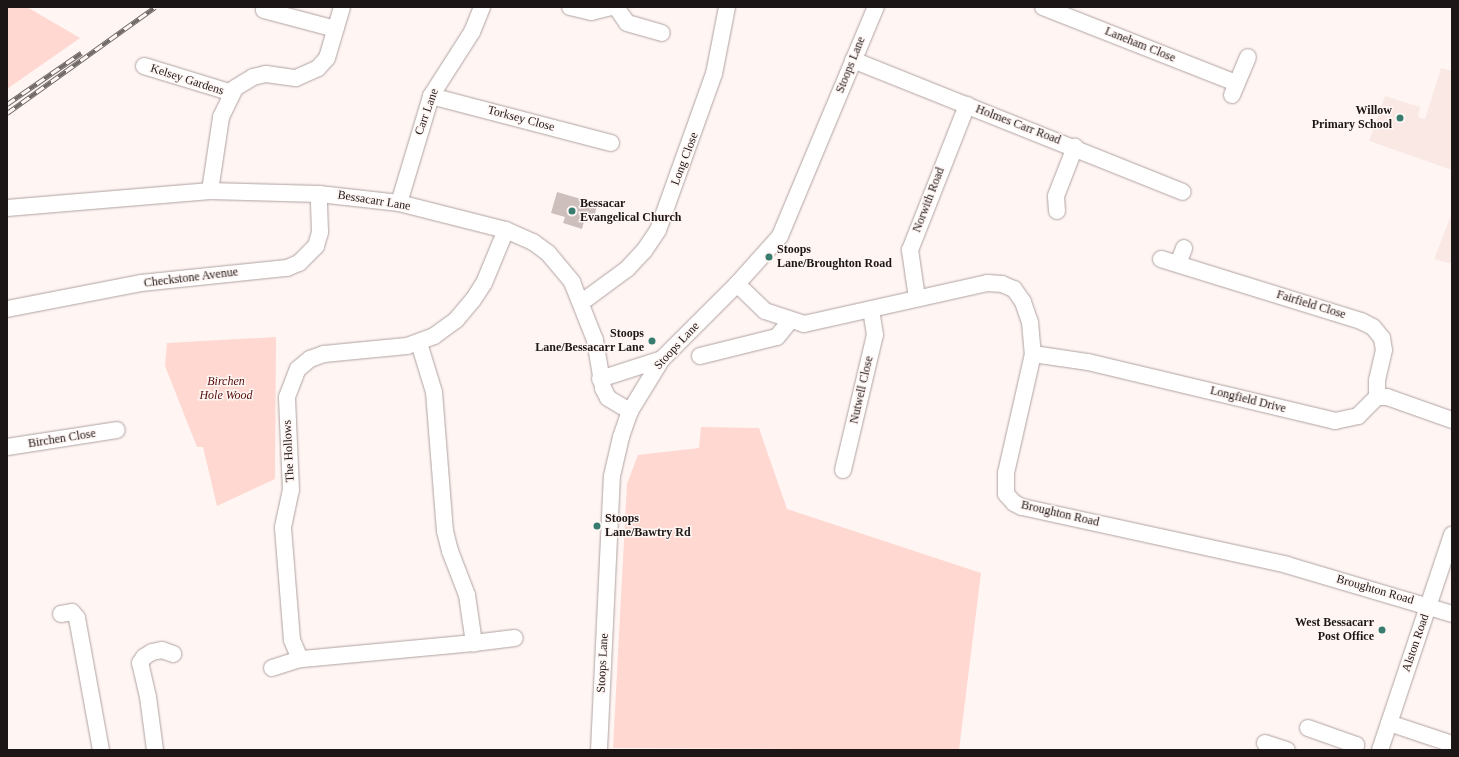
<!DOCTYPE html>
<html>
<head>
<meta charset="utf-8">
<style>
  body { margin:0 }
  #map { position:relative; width:1459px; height:757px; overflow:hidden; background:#fff6f4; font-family:"Times New Roman",serif }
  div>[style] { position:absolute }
  .built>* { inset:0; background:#fae8e5 }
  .green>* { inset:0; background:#fed8d1 }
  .building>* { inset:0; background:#cdbfbc }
  .roads { filter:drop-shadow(0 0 1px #b0a2a0) drop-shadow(0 0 1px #b0a2a0) }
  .minor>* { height:16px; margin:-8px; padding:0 8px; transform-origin:8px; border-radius:8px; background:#fff }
  .rail>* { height:4.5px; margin-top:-2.25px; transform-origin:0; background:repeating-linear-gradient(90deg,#fff6f4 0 9px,#6f6967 0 18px); box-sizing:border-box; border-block:1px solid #6f6967 }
  .dots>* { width:11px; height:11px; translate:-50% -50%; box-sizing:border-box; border:2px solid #fff6f4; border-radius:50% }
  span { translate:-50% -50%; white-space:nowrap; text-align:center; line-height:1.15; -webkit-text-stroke:3px #fff6f4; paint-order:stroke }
  .street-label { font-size:12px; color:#1c1716 }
  .poi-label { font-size:12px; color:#1c1716; font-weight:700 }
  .right { translate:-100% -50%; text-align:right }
  .left { translate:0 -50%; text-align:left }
  .park-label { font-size:12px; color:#500e09; font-style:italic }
  .frame { position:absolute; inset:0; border:8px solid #1c1716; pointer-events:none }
</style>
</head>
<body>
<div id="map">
  <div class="built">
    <i style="clip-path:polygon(1441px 68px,1452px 71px,1452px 170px,1369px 141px,1385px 96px,1420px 107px,1418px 117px,1425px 119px)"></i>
    <i style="clip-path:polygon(1452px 213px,1452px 264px,1434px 259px)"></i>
  </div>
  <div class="green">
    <i style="clip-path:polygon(7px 7px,27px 7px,80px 38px,7px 89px)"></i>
    <i style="clip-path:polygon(276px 337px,275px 479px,217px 506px,203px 447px,197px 447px,165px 366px,167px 343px)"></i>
    <i style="clip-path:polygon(701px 427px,759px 428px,787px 509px,981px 573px,959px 750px,613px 748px,627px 484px,638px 455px,699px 448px)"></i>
  </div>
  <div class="building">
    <i style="clip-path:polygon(557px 192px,598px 204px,593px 219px,585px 217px,582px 229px,563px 223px,565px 217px,551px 213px)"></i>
  </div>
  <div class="roads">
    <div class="minor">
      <i style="left:265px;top:7px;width:3px;rotate:108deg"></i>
      <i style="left:264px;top:10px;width:74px;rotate:14.8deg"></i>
      <i style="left:570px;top:7px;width:22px;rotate:13deg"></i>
      <i style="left:591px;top:12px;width:21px;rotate:-14deg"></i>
      <i style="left:616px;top:7px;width:19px;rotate:55deg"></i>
      <i style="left:627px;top:23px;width:36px;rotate:16deg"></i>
      <i style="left:1043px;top:7px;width:207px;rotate:21.5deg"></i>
      <i style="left:853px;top:60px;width:355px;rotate:21.8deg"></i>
      <i style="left:144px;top:66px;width:86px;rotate:17deg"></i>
      <i style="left:226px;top:91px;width:6px;rotate:45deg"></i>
      <i style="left:1232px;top:95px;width:41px;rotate:-67.2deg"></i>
      <i style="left:431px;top:96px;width:186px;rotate:14.6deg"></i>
      <i style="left:210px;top:191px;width:75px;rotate:-81.5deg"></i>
      <i style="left:221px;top:117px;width:32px;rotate:-64deg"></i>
      <i style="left:235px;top:88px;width:21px;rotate:-31deg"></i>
      <i style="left:253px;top:77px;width:13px;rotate:-13deg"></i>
      <i style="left:266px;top:74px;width:30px;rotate:8deg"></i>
      <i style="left:296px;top:78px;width:24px;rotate:-24deg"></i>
      <i style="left:318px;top:68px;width:13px;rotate:-48deg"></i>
      <i style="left:327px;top:58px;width:53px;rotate:-73.6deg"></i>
      <i style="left:399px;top:203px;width:112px;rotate:-73.3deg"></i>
      <i style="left:431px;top:96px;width:76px;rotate:-57.4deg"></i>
      <i style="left:472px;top:32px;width:27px;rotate:-68deg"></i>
      <i style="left:7px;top:208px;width:204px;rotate:-4.8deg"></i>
      <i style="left:210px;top:191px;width:109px;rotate:1.6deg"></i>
      <i style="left:319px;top:194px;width:81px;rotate:6.4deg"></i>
      <i style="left:399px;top:203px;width:110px;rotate:14.2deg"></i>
      <i style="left:506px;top:230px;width:30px;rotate:24deg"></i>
      <i style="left:533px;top:242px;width:19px;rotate:36deg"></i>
      <i style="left:548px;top:253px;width:38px;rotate:50deg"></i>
      <i style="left:572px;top:282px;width:62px;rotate:68.4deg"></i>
      <i style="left:595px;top:340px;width:49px;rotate:80.5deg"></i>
      <i style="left:603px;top:388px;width:11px;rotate:63deg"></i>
      <i style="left:608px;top:398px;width:26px;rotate:31deg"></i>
      <i style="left:1057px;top:211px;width:15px;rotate:-94deg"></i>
      <i style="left:1056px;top:196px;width:53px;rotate:-68.8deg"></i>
      <i style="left:1161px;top:259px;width:209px;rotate:17.2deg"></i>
      <i style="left:1361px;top:321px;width:13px;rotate:27deg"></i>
      <i style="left:1373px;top:327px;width:14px;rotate:51deg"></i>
      <i style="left:1382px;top:338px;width:12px;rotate:81deg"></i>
      <i style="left:1384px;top:350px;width:31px;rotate:103deg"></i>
      <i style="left:1377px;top:380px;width:17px;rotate:90deg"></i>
      <i style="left:1178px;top:264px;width:17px;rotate:-69deg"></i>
      <i style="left:737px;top:284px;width:39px;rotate:44deg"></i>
      <i style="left:765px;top:311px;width:41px;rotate:18.4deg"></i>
      <i style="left:804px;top:324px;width:188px;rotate:-12.6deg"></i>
      <i style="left:987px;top:283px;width:15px;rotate:4deg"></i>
      <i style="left:1002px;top:284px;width:13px;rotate:23deg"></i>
      <i style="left:1014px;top:289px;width:16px;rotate:55deg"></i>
      <i style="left:1023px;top:302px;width:21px;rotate:71deg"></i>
      <i style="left:1030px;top:322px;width:32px;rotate:85deg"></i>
      <i style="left:1033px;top:354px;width:122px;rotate:102.8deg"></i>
      <i style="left:1006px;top:473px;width:21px;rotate:90deg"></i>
      <i style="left:1006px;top:494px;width:12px;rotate:48deg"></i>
      <i style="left:1014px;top:503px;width:9px;rotate:27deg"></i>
      <i style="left:1022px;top:507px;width:271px;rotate:12.3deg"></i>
      <i style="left:1287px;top:565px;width:172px;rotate:16.5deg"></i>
      <i style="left:917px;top:298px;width:49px;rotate:-98.3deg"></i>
      <i style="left:910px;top:250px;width:156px;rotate:-68.5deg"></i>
      <i style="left:582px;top:302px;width:56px;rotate:-36.3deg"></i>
      <i style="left:627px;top:269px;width:25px;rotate:-47deg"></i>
      <i style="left:644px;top:251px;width:25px;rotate:-56deg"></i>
      <i style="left:658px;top:230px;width:166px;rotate:-70.3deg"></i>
      <i style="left:714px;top:74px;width:68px;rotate:-79deg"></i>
      <i style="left:7px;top:309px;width:136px;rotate:-11deg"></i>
      <i style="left:141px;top:283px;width:147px;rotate:-5.9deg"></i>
      <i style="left:287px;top:268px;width:13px;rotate:-23deg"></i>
      <i style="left:299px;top:263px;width:24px;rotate:-45deg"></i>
      <i style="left:316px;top:246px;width:15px;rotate:-74deg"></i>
      <i style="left:320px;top:232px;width:38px;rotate:-92deg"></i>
      <i style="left:419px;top:343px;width:51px;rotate:73deg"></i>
      <i style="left:434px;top:392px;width:139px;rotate:85.5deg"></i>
      <i style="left:445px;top:531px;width:21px;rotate:76deg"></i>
      <i style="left:450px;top:551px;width:47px;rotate:68.9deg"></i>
      <i style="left:467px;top:595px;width:49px;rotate:81.7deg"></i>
      <i style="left:474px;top:643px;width:175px;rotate:174.7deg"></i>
      <i style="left:300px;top:659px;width:21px;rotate:-113deg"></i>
      <i style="left:292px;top:640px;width:113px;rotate:-94.6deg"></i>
      <i style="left:283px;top:527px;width:38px;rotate:-78deg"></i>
      <i style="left:291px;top:490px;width:93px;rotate:-92.5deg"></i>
      <i style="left:287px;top:397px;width:30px;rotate:-69deg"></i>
      <i style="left:298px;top:369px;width:16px;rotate:-40deg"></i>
      <i style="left:310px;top:359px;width:15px;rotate:-20deg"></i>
      <i style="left:324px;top:354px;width:83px;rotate:-5.5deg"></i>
      <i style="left:407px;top:346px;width:29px;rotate:-20deg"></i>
      <i style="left:434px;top:336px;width:27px;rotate:-36deg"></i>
      <i style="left:456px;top:320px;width:26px;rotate:-50deg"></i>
      <i style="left:473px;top:300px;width:20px;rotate:-57deg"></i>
      <i style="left:484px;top:283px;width:57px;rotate:-67.5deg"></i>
      <i style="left:1033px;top:354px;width:56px;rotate:8.3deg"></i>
      <i style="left:1088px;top:362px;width:254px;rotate:13.4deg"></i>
      <i style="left:1335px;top:421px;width:24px;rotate:-12deg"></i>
      <i style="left:1358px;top:416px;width:27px;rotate:-45deg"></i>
      <i style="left:1377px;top:397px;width:10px"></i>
      <i style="left:1387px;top:397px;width:69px;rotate:19.5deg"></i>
      <i style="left:700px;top:356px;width:79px;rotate:-13.9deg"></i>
      <i style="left:777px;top:337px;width:22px;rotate:-51deg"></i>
      <i style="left:600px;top:379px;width:65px;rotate:-17.9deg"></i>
      <i style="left:7px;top:447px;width:111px;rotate:-8.8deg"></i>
      <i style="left:843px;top:470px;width:139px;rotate:-76.7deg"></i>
      <i style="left:875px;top:335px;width:26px;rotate:-99deg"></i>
      <i style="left:61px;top:614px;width:11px;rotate:-10deg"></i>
      <i style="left:72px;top:612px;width:8px;rotate:50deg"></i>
      <i style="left:77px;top:618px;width:134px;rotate:79.7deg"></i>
      <i style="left:474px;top:643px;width:41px;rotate:-7deg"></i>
      <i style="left:272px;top:668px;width:29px;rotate:-18deg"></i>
      <i style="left:1389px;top:723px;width:66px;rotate:18.4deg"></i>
      <i style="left:1308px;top:728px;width:51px;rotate:19.5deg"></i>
      <i style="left:1356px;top:745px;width:5px;rotate:112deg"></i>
      <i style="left:1265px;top:743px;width:23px;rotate:18deg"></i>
      <i style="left:155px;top:750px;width:53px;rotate:-97.5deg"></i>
      <i style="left:148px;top:697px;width:35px;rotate:-103deg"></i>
      <i style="left:140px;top:663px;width:7px;rotate:-56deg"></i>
      <i style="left:144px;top:657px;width:9px;rotate:-32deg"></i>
      <i style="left:152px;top:652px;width:10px;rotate:-11deg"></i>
      <i style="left:162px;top:650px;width:12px;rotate:20deg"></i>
      <i style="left:599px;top:750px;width:274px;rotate:-87.3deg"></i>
      <i style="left:612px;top:476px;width:40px;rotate:-77deg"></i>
      <i style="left:621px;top:437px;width:28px;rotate:-71deg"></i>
      <i style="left:630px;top:411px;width:61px;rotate:-58.4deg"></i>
      <i style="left:662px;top:359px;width:106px;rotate:-45deg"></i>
      <i style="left:737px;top:284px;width:64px;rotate:-48.1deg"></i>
      <i style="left:780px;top:236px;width:248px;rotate:-67.3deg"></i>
      <i style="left:1380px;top:750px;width:227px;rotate:-71.5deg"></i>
    </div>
  </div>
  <div class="rail">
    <i style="left:7px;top:104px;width:90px;rotate:-34.6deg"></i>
    <i style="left:7px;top:113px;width:182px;rotate:-35.6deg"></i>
  </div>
  <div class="dots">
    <i style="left:1400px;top:118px;background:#387c6f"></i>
    <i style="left:572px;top:211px;background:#387c6f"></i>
    <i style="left:769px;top:257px;background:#387c6f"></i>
    <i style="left:652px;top:341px;background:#387c6f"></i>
    <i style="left:597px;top:526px;background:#387c6f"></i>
    <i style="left:1382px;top:630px;background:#387c6f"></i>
  </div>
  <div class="street-label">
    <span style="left:1140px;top:45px;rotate:22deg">Laneham Close</span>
    <span style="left:851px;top:65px;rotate:-68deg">Stoops Lane</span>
    <span style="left:187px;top:80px;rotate:18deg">Kelsey Gardens</span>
    <span style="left:427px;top:112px;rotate:-70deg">Carr Lane</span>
    <span style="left:521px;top:119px;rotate:15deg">Torksey Close</span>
    <span style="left:1018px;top:125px;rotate:21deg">Holmes Carr Road</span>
    <span style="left:685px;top:159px;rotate:-69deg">Long Close</span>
    <span style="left:929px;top:200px;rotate:-69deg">Norwith Road</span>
    <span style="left:374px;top:201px;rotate:9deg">Bessacarr Lane</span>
    <span style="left:191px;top:278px;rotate:-7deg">Checkstone Avenue</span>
    <span style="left:1311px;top:305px;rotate:17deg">Fairfield Close</span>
    <span style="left:677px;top:346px;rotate:-47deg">Stoops Lane</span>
    <span style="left:862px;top:390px;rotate:-77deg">Nutwell Close</span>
    <span style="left:1248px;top:400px;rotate:14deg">Longfield Drive</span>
    <span style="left:62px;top:439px;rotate:-9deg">Birchen Close</span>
    <span style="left:289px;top:451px;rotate:-93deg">The Hollows</span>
    <span style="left:1060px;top:514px;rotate:13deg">Broughton Road</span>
    <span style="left:1375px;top:590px;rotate:16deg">Broughton Road</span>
    <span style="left:1416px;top:643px;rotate:-71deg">Alston Road</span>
    <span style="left:603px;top:663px;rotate:-87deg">Stoops Lane</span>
  </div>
  <div class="poi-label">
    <span class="right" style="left:1392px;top:118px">Willow<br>Primary School</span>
    <span class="left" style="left:580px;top:211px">Bessacar<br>Evangelical Church</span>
    <span class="left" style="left:777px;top:257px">Stoops<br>Lane/Broughton Road</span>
    <span class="right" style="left:644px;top:341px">Stoops<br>Lane/Bessacarr Lane</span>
    <span class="left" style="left:605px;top:526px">Stoops<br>Lane/Bawtry Rd</span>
    <span class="right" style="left:1374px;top:630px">West Bessacarr<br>Post Office</span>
  </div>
  <div class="park-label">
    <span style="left:226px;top:389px">Birchen<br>Hole Wood</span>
  </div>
  <div class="frame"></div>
</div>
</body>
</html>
